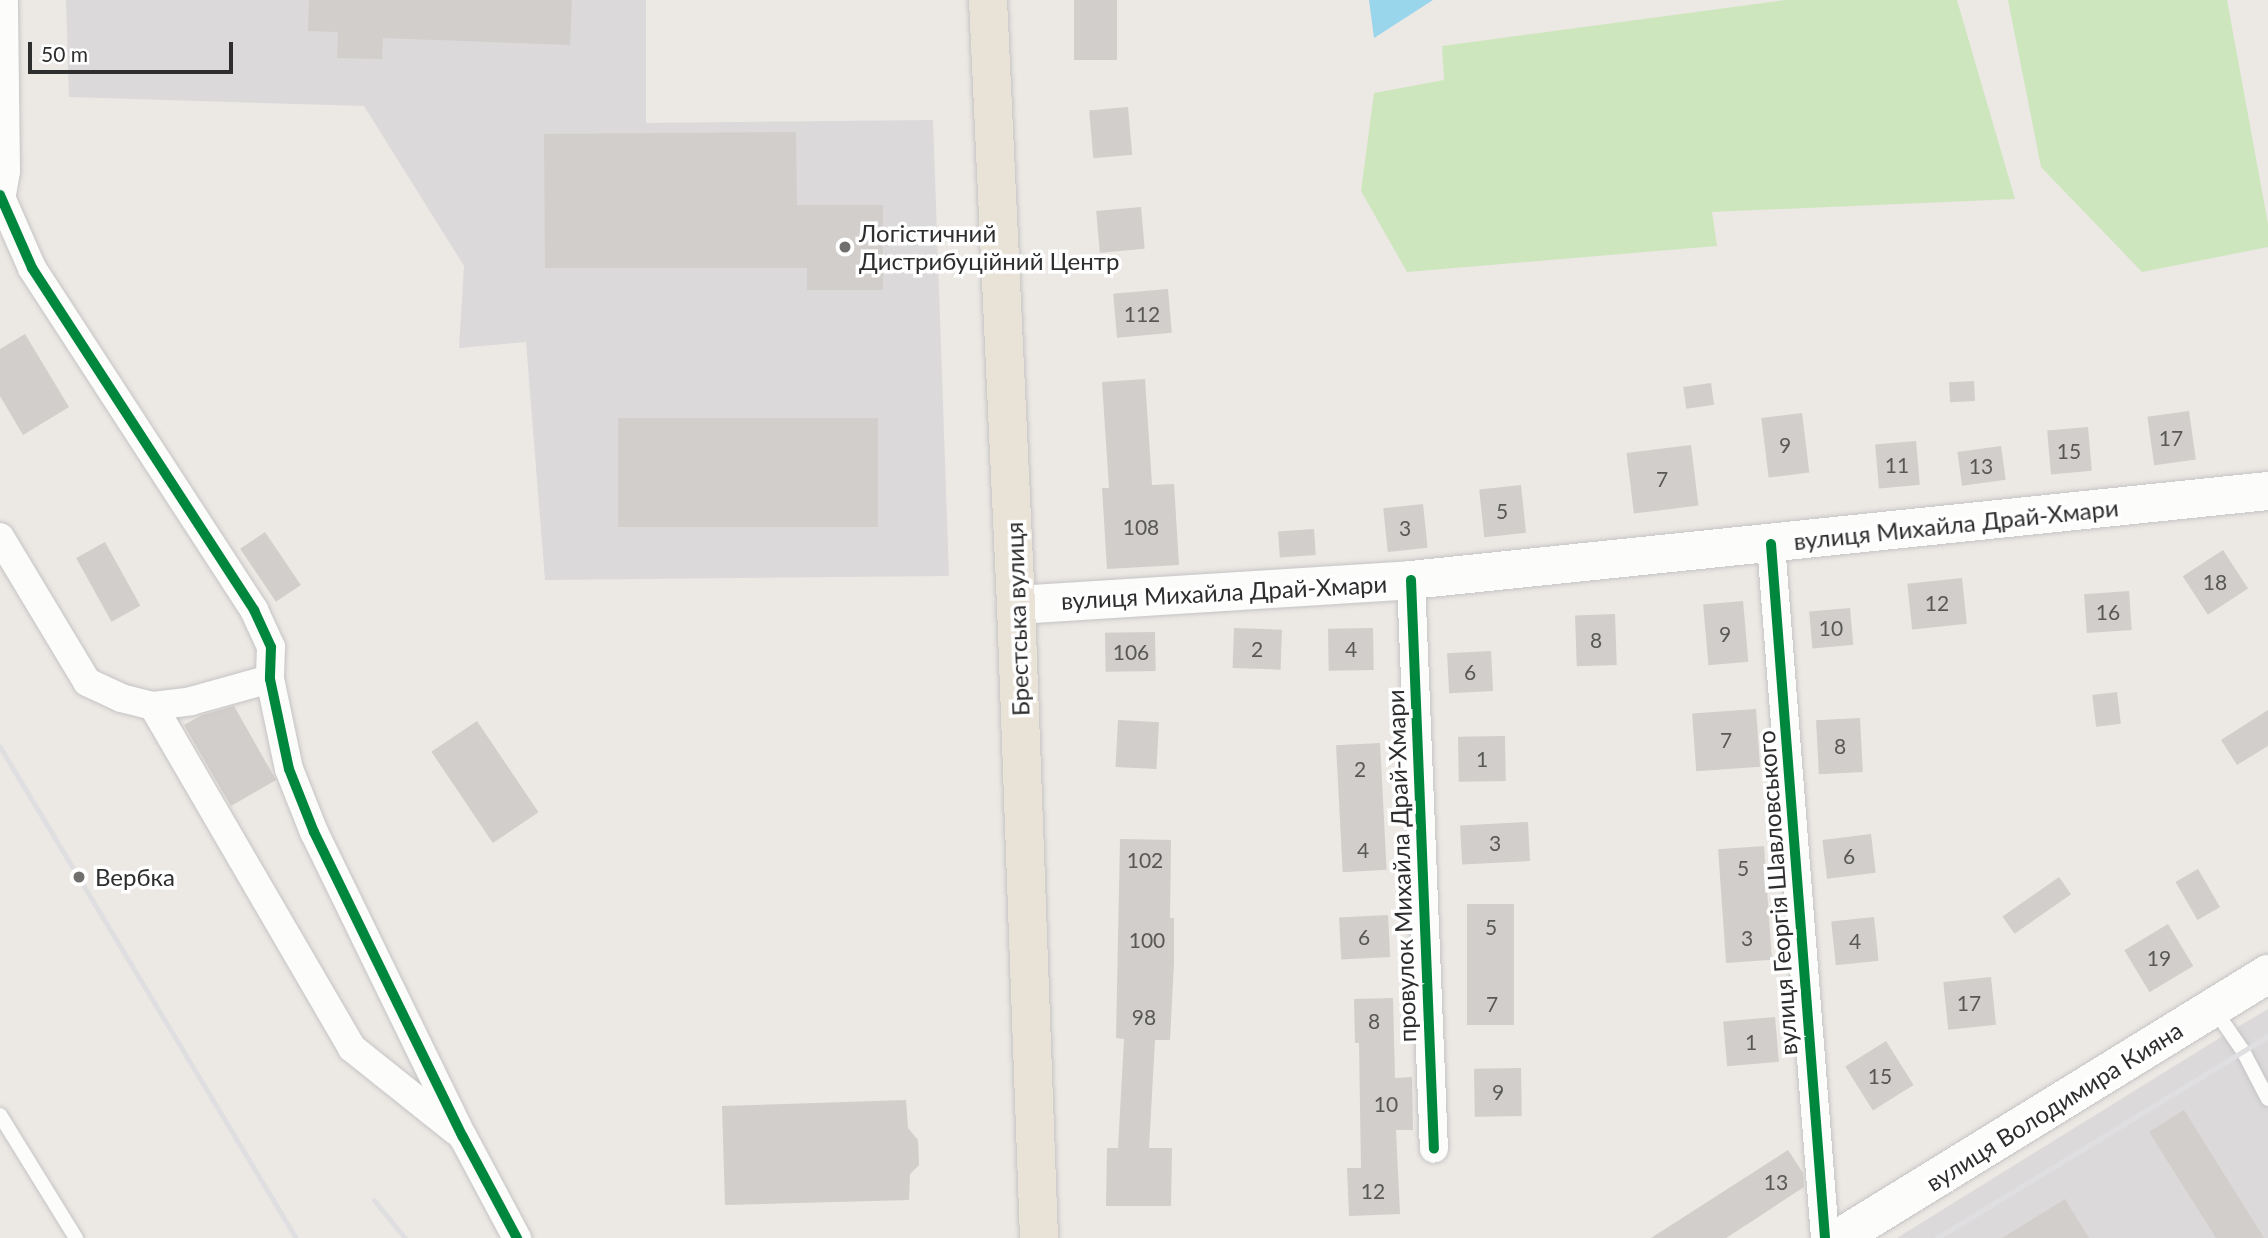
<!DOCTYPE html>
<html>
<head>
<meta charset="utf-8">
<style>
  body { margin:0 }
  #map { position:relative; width:2268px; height:1238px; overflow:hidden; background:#ece8e4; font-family:Lato,sans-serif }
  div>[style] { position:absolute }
  .industrial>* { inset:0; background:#dcd9db }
  .green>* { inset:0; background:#cee6be }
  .water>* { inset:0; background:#99d6ec }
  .building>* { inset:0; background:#d1cecb; transform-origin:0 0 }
  .roads { filter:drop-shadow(0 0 2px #c5c4c5) drop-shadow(0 0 2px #c5c4c5) }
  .service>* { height:14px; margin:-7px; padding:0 7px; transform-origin:7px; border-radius:7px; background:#fcfcfb }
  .minor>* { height:28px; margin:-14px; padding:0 14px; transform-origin:14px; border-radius:14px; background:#fcfcfb }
  .secondary>* { height:38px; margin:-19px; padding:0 19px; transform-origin:19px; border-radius:19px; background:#fcfcfb }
  .trunk>* { height:38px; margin:-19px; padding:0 19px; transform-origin:19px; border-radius:19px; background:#e9e2d6 }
  .rail>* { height:5px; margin:-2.5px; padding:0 2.5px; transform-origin:2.5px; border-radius:2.5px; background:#dfdfe1 }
  .cycleway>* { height:10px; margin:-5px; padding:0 5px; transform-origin:5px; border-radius:5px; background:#00873e }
  .dots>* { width:19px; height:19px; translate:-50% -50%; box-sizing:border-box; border:4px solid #fff; border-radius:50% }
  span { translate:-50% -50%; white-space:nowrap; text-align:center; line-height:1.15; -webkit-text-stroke:7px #fff; paint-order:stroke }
  .number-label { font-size:21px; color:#585857 }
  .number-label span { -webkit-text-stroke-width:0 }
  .poi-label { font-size:24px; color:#2e2e2e }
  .left { translate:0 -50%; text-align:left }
  .street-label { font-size:24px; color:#2e2e2e }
  .scale { position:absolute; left:28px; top:42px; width:205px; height:32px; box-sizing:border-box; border:4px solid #2e2e2e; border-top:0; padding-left:9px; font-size:21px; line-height:24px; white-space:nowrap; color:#2e2e2e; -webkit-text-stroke:5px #fff; paint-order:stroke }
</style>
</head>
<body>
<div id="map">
  <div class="industrial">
    <i style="clip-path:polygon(66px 0,646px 0,646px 123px,933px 120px,949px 576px,545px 580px,526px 342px,459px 348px,464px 266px,364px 106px,69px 97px)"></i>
    <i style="clip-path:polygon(2268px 1009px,2268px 1238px,1897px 1238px,2231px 1031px)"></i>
  </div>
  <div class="green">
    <i style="clip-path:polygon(1786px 0,1957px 0,2015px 199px,1712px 212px,1717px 246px,1407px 272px,1361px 191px,1374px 93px,1444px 80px,1442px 46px)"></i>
    <i style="clip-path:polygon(2008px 0,2227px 0,2268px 224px,2268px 247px,2142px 272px,2041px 167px)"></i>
  </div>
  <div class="water">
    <i style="clip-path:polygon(1369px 0,1433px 0,1374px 38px)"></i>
  </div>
  <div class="building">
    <i style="clip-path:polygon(309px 0,572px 0,570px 45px,383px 38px,382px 59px,337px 58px,338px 32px,308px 31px)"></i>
    <i style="left:1074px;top:0;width:43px;height:60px"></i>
    <i style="left:1128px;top:107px;width:48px;height:39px;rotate:85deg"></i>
    <i style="clip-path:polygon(796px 132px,797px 205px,883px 205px,883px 290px,807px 290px,807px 268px,545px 268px,544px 134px)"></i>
    <i style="left:1141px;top:207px;width:42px;height:45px;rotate:85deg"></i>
    <i style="left:1168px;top:289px;width:44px;height:55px;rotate:85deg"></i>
    <i style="clip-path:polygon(25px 334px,69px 407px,23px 435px,0 396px,0 349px)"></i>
    <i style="clip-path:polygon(1145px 379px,1152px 485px,1174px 484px,1179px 565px,1107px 569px,1102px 488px,1109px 488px,1102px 382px)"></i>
    <i style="left:1974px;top:381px;width:20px;height:25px;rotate:87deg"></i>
    <i style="left:1711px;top:383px;width:22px;height:28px;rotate:82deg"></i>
    <i style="left:2189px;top:411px;width:49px;height:42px;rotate:82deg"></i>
    <i style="left:1802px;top:413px;width:60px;height:41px;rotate:83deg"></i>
    <i style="left:618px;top:418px;width:260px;height:109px"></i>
    <i style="left:2088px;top:427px;width:44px;height:41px;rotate:85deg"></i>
    <i style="left:1916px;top:441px;width:44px;height:41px;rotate:85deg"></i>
    <i style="left:1691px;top:445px;width:61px;height:65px;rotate:83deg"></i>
    <i style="left:2001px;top:446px;width:34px;height:44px;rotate:82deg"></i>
    <i style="left:1521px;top:485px;width:48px;height:42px;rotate:84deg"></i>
    <i style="left:1423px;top:504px;width:44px;height:40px;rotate:84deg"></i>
    <i style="left:1314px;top:529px;width:26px;height:36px;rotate:86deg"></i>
    <i style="left:265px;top:532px;width:64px;height:30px;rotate:56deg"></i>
    <i style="left:105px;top:542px;width:73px;height:33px;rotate:61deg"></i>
    <i style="left:2223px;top:550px;width:46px;height:48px;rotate:57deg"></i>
    <i style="left:1962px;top:578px;width:46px;height:55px;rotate:84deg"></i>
    <i style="left:2129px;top:591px;width:39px;height:45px;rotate:86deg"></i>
    <i style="left:1743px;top:601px;width:61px;height:40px;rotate:85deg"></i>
    <i style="left:1850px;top:608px;width:37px;height:41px;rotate:85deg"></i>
    <i style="left:1615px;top:614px;width:51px;height:40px;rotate:88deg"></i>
    <i style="left:1234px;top:628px;width:48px;height:40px;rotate:2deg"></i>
    <i style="left:1373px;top:628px;width:42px;height:45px;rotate:89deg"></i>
    <i style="left:1155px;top:632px;width:39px;height:50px;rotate:89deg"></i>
    <i style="left:1491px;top:651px;width:40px;height:44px;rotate:87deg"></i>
    <i style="left:2117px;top:692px;width:32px;height:25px;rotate:83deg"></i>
    <i style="clip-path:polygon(234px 706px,276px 780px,231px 806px,184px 725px,202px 715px)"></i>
    <i style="left:1756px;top:709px;width:58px;height:64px;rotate:86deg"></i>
    <i style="clip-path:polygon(2268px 710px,2268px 746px,2237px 765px,2221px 740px)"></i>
    <i style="left:1860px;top:718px;width:54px;height:44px;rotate:87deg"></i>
    <i style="left:1118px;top:720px;width:41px;height:47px;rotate:3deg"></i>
    <i style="left:477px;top:721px;width:110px;height:55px;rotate:56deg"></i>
    <i style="left:1505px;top:736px;width:45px;height:47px;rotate:89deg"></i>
    <i style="left:1380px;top:743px;width:127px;height:44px;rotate:87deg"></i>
    <i style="left:1528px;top:822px;width:39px;height:68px;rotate:87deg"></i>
    <i style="left:1871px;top:834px;width:39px;height:49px;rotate:83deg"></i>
    <i style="clip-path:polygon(1120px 839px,1171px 840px,1170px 918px,1174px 918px,1174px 962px,1170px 1040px,1155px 1040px,1149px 1148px,1172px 1148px,1171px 1206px,1106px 1206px,1107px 1148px,1118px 1148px,1124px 1039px,1116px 1038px)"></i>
    <i style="left:1764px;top:846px;width:114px;height:46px;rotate:86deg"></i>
    <i style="left:2198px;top:869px;width:44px;height:26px;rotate:60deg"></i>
    <i style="left:2059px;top:877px;width:21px;height:69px;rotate:55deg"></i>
    <i style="left:1514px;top:904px;width:121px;height:47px;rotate:90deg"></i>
    <i style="left:1388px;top:915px;width:42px;height:49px;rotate:87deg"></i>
    <i style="left:1874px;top:917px;width:44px;height:43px;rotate:84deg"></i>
    <i style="left:2168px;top:924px;width:49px;height:51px;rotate:59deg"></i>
    <i style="left:1991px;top:977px;width:48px;height:48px;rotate:84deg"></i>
    <i style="clip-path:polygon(1393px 998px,1395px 1078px,1412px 1077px,1413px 1130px,1396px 1130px,1400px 1214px,1349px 1216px,1347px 1168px,1361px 1168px,1359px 1043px,1355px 1043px,1354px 999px)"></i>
    <i style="left:1775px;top:1017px;width:45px;height:52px;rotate:85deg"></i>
    <i style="left:1886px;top:1041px;width:52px;height:48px;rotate:58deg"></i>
    <i style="left:1521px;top:1068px;width:48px;height:47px;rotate:89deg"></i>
    <i style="clip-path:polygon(906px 1100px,908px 1128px,918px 1140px,919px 1165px,910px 1174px,909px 1200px,725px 1205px,722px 1106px)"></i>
    <i style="clip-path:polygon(2184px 1110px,2264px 1238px,2216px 1238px,2149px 1132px)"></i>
    <i style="clip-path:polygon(1788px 1150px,1803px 1173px,1804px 1187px,1763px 1214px,1726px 1238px,1651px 1238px)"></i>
    <i style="clip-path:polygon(2065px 1199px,2089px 1238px,2002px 1238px)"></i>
  </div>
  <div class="roads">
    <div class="service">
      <i style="left:2214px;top:1009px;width:51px;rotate:55.4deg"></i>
      <i style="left:2243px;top:1051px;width:54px;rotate:62.5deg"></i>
      <i style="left:0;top:1115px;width:145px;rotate:58.3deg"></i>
    </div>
    <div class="minor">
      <i style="left:2px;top:194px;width:23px;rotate:-80deg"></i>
      <i style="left:6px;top:171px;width:171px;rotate:-90.7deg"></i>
      <i style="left:0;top:195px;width:80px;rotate:66.3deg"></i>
      <i style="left:32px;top:268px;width:408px;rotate:57deg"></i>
      <i style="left:254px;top:610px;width:41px;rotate:65.3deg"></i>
      <i style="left:271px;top:647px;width:32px;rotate:92deg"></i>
      <i style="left:270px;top:679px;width:92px;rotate:78.1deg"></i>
      <i style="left:289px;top:769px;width:68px;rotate:68.4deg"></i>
      <i style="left:314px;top:832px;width:339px;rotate:64deg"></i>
      <i style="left:463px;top:1137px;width:115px;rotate:61.9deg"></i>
      <i style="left:0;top:537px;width:169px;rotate:59deg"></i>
      <i style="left:87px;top:682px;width:38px;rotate:25deg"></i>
      <i style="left:121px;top:698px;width:33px;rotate:14deg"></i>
      <i style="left:153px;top:706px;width:38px;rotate:-7deg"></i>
      <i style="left:191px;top:701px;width:82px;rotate:-15.6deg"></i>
      <i style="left:1771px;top:544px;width:696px;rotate:85.55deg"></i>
      <i style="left:1411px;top:580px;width:569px;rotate:87.69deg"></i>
      <i style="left:153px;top:706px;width:396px;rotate:59.8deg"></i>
      <i style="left:352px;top:1048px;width:133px;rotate:38.6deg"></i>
    </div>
    <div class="secondary">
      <i style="left:1016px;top:605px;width:396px;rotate:-3.6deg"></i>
      <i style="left:1411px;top:580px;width:862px;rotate:-5.93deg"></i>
      <i style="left:1839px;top:1238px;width:504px;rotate:-31.61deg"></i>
    </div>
    <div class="trunk">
      <i style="left:988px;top:0;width:606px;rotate:87.35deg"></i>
      <i style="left:1016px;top:605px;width:633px;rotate:87.92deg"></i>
    </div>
  </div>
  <div class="rail">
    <i style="left:0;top:747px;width:573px;rotate:58.92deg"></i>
    <i style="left:374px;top:1200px;width:49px;rotate:50.8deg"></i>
    <i style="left:1937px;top:1238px;width:388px;rotate:-31.4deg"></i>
  </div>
  <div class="cycleway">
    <i style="left:0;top:195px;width:80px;rotate:66.3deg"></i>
    <i style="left:32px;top:268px;width:408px;rotate:57deg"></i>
    <i style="left:254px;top:610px;width:41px;rotate:65.3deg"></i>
    <i style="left:271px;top:647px;width:32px;rotate:92deg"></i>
    <i style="left:270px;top:679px;width:92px;rotate:78.1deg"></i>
    <i style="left:289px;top:769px;width:68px;rotate:68.4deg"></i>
    <i style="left:314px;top:832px;width:339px;rotate:64deg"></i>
    <i style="left:463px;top:1137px;width:115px;rotate:61.9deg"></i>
    <i style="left:1771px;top:544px;width:696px;rotate:85.55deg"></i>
    <i style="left:1411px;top:580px;width:569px;rotate:87.69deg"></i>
  </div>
  <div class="dots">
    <i style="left:845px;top:247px;background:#706f6e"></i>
    <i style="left:79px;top:877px;background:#706f6e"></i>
  </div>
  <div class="number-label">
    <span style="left:1142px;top:314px">112</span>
    <span style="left:2171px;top:438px">17</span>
    <span style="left:1785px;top:445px">9</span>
    <span style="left:2069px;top:451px">15</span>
    <span style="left:1897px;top:465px">11</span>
    <span style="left:1981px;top:466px">13</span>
    <span style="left:1662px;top:479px">7</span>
    <span style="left:1502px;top:511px">5</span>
    <span style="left:1141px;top:527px">108</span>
    <span style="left:1405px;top:528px">3</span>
    <span style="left:2215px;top:582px">18</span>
    <span style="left:1937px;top:603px">12</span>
    <span style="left:2108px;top:612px">16</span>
    <span style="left:1831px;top:628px">10</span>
    <span style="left:1725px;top:634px">9</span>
    <span style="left:1596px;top:640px">8</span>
    <span style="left:1257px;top:649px">2</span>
    <span style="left:1351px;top:649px">4</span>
    <span style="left:1131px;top:652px">106</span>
    <span style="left:1470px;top:672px">6</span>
    <span style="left:1726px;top:740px">7</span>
    <span style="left:1840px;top:746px">8</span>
    <span style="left:1482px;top:759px">1</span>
    <span style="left:1360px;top:769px">2</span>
    <span style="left:1495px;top:843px">3</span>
    <span style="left:1363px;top:850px">4</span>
    <span style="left:1849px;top:856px">6</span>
    <span style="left:1145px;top:860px">102</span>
    <span style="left:1743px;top:868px">5</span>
    <span style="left:1491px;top:927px">5</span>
    <span style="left:1364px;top:937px">6</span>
    <span style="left:1747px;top:938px">3</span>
    <span style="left:1147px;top:940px">100</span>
    <span style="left:1855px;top:941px">4</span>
    <span style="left:2159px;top:958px">19</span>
    <span style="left:1969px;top:1003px">17</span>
    <span style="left:1492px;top:1004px">7</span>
    <span style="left:1144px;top:1017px">98</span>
    <span style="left:1374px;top:1021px">8</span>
    <span style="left:1751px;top:1042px">1</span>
    <span style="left:1880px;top:1076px">15</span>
    <span style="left:1498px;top:1092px">9</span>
    <span style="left:1386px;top:1104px">10</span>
    <span style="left:1776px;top:1182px">13</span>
    <span style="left:1373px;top:1191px">12</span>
  </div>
  <div class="poi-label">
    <span class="left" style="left:859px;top:247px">Логістичний<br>Дистрибуційний Центр</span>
    <span class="left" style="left:95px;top:877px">Вербка</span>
  </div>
  <div class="street-label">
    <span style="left:1956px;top:524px;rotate:-6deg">вулиця Михайла Драй-Хмари</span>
    <span style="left:1224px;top:592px;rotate:-3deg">вулиця Михайла Драй-Хмари</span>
    <span style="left:1017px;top:619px;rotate:-92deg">Брестська вулиця</span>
    <span style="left:1401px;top:866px;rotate:-92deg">провулок Михайла Драй-Хмари</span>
    <span style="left:1777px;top:893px;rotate:-94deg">вулиця Георгія Шавловського</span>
    <span style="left:2054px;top:1106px;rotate:-32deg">вулиця Володимира Кияна</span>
  </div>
  <div class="scale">50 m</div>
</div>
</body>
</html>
